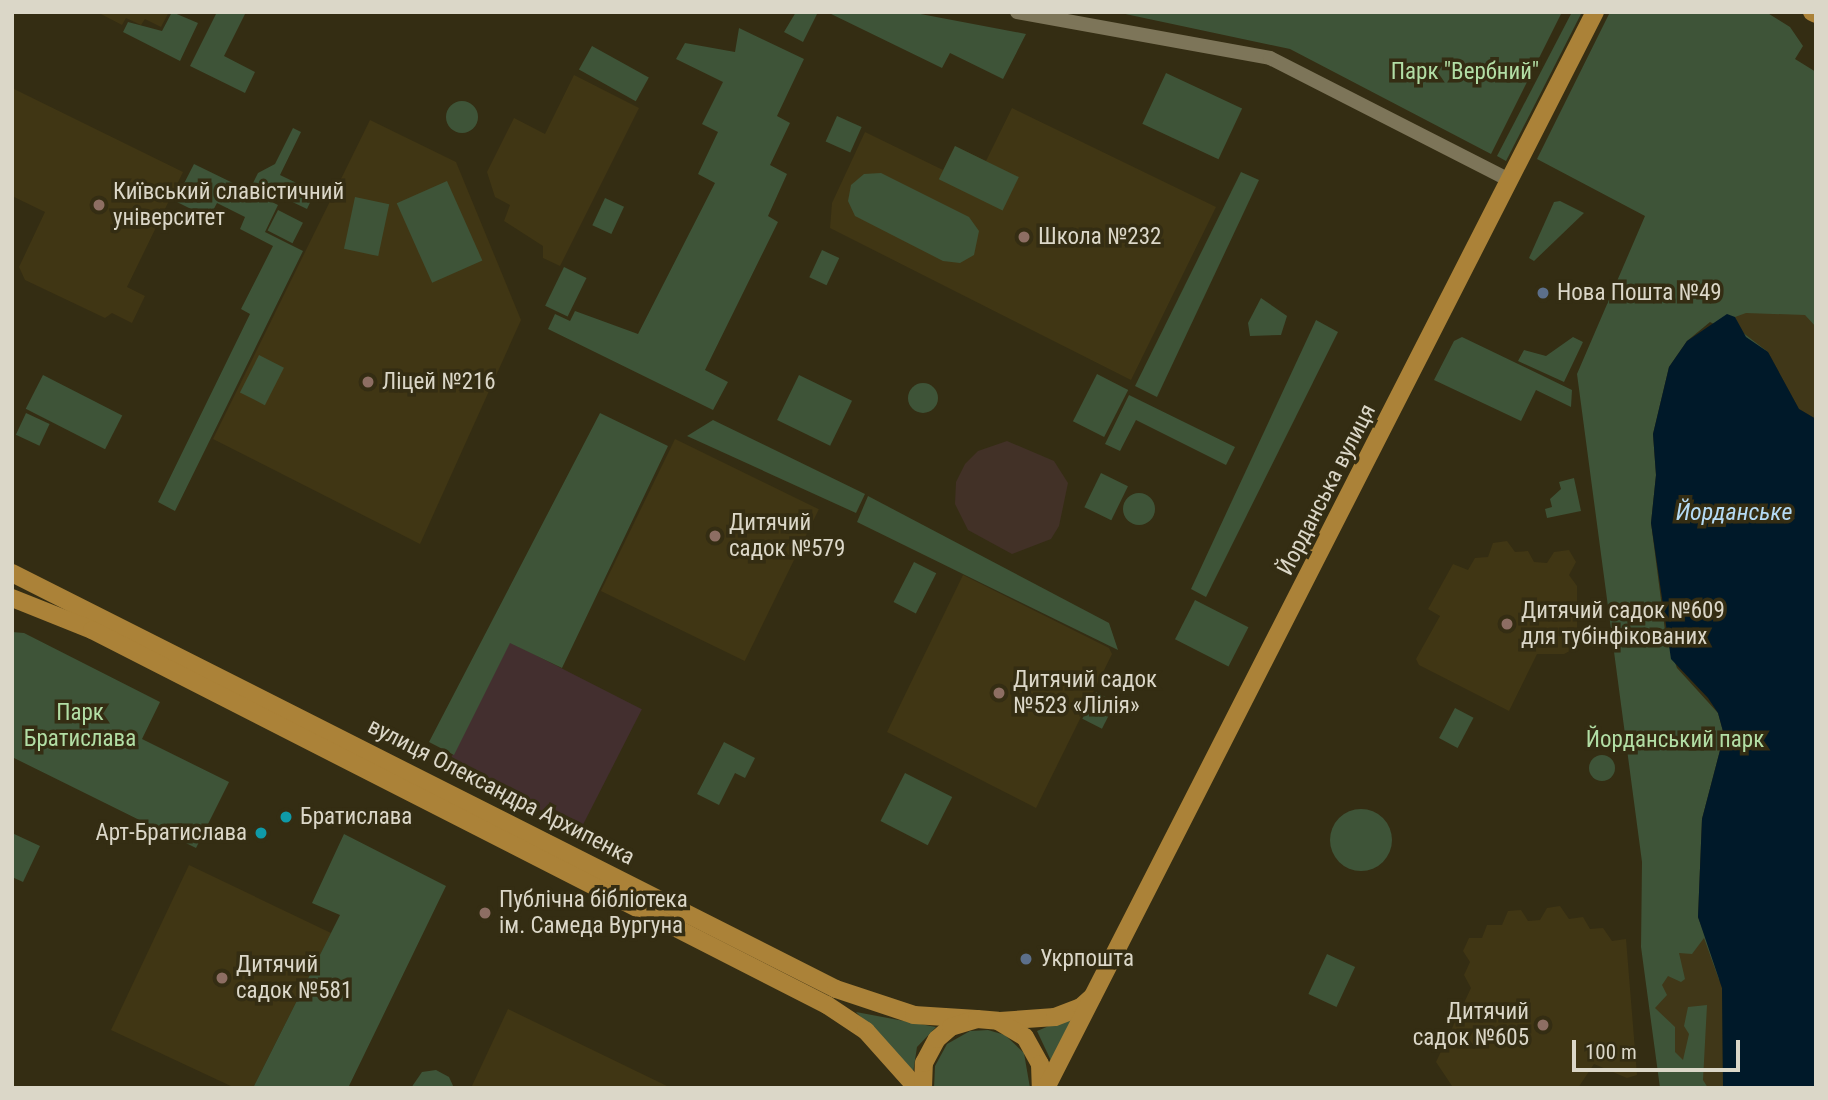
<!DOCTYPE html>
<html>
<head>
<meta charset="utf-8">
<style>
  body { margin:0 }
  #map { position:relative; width:1828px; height:1100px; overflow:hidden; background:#342d13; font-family:"Roboto Condensed",sans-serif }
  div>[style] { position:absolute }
  .commercial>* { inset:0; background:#432f2f; transform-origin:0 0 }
  .industrial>* { inset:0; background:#423127 }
  .built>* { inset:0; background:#403614; transform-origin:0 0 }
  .green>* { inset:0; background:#3e5438; transform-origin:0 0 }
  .round { border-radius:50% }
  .sand>* { inset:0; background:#403718 }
  .water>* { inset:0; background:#001929 }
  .minor>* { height:14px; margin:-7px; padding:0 7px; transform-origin:7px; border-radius:7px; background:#7d7559 }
  .major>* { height:18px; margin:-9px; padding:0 9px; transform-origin:9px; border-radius:9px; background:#ab8238 }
  .dots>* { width:19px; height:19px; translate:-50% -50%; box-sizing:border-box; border:4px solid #342d13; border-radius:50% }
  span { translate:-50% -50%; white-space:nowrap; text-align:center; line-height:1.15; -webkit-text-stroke:7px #342d13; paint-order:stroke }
  .park-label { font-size:23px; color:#b2dea5 }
  .poi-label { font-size:23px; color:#dbd7c8 }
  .left { translate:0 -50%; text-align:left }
  .right { translate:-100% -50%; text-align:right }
  .street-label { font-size:23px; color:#dbd7c8 }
  .water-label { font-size:24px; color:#b5dbf5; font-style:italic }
  .frame { position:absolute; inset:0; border:14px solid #dbd7c8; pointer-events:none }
  .scale { position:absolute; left:1572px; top:1040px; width:168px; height:32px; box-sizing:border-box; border:4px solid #dbd7c8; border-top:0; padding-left:9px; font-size:21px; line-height:24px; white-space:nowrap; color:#dbd7c8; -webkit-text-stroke:5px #342d13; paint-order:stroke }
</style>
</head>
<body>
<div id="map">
  <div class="commercial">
    <i style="left:510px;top:642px;width:148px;height:136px;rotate:27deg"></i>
  </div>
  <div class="industrial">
    <i style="clip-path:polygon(1007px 441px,1054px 461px,1068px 483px,1059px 526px,1051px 539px,1012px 554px,968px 530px,955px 504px,956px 482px,965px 464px,978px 451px)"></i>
  </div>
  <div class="built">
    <i style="clip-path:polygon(97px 12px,169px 12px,161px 27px,145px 19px,141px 25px,126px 18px,122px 25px)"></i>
    <i style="clip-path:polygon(574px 75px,639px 108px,560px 266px,543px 258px,543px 246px,504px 221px,510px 205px,495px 197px,487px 172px,514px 118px,545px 134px)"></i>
    <i style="clip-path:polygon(12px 88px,183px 172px,127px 287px,145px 296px,132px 323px,112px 313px,105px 318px,25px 280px,19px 267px,45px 212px,12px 196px)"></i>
    <i style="clip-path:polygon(1012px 108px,1216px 207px,1131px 380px,830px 228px,832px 203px,865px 132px,943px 170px,955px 146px,986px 161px)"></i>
    <i style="clip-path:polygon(370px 120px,456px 162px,521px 320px,420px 544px,213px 439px)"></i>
    <i style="left:675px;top:439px;width:160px;height:169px;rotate:26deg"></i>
    <i style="clip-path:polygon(1507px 541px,1515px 552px,1528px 551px,1534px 562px,1547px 563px,1554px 552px,1569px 550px,1576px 562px,1569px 575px,1577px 586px,1577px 647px,1564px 654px,1537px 654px,1509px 711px,1419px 665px,1416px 659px,1440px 616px,1428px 609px,1453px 564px,1468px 570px,1475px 558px,1488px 557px,1493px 543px)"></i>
    <i style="clip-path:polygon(963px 575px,1109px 648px,1112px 654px,1036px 808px,887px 732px)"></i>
    <i style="clip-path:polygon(189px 865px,331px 933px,253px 1088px,235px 1088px,111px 1030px)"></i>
    <i style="clip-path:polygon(1560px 906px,1569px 919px,1583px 917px,1590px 929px,1603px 928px,1612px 941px,1626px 939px,1637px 1075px,1627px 1078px,1594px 1064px,1578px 1088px,1452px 1086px,1436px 1062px,1471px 988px,1464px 975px,1470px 962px,1463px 951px,1469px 938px,1482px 938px,1487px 925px,1502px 925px,1508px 911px,1521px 910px,1528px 921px,1540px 920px,1547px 908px)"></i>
    <i style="clip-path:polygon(508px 1009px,667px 1086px,666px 1088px,471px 1088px)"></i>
  </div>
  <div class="green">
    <i style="clip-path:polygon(172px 12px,198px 23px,180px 61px,123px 32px,128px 22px,162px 31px)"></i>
    <i style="clip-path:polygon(217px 12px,246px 12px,224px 56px,255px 72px,245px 93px,190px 66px)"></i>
    <i style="clip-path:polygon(796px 12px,818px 12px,803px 42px,784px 32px)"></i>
    <i style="clip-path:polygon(827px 12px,910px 12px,1026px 34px,1003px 79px,950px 53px,942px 68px)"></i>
    <i style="clip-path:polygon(1116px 12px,1396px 14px,1562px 12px,1491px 154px,1290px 49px)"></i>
    <i style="clip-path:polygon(1572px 12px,1582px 12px,1506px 161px,1497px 156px)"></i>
    <i style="clip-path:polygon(1610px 12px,1766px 12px,1790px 27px,1803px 46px,1795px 59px,1816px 72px,1816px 419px,1768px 352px,1710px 322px,1687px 341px,1669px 367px,1653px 434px,1656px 475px,1651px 523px,1666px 638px,1677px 668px,1718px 713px,1724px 735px,1702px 819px,1698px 917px,1719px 973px,1723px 1088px,1660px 1088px,1641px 947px,1642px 862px,1577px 374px,1645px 216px,1537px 159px)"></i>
    <i style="clip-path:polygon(739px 28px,804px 59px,777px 116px,790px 123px,770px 165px,787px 174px,768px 216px,778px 222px,705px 370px,728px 382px,713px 410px,548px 329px,555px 314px,570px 321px,575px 311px,638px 334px,715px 183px,698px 174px,718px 132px,702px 124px,723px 82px,676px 59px,685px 43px,735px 52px)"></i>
    <i style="left:592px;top:46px;width:65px;height:27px;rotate:29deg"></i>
    <i style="left:1166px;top:73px;width:84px;height:56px;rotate:25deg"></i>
    <i class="round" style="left:446px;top:101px;width:32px;height:32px"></i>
    <i style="left:837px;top:116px;width:27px;height:28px;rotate:24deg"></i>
    <i style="clip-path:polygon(293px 128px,301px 132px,280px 175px,315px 192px,307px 209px,253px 183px,258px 173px,275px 164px)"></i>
    <i style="left:955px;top:146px;width:71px;height:37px;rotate:26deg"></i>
    <i style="clip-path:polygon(194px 164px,278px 205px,265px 232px,303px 251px,175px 511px,158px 502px,250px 314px,241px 309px,273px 246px,240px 229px,245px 217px,217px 203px,209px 218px,175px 201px)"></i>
    <i style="clip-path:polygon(1241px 172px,1259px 180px,1157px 397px,1135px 386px)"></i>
    <i style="clip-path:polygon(881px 173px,969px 217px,979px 231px,974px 255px,960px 263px,943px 261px,855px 216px,848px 201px,851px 185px,864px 174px)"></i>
    <i style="left:447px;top:181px;width:87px;height:55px;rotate:66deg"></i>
    <i style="left:355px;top:197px;width:35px;height:53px;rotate:12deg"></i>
    <i style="left:605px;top:198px;width:21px;height:30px;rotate:25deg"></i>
    <i style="clip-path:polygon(1560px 201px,1584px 213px,1534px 261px,1529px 258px,1554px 202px)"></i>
    <i style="left:278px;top:210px;width:28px;height:23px;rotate:27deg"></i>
    <i style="left:822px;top:250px;width:19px;height:30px;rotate:25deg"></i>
    <i style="left:564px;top:267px;width:25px;height:43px;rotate:26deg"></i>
    <i style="clip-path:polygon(1261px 298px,1287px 316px,1281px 335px,1250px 336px,1248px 323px)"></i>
    <i style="clip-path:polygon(1316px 320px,1338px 332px,1206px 597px,1191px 589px)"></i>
    <i style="clip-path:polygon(1462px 337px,1572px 390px,1571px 407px,1536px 390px,1521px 421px,1434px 380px,1454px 341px)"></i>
    <i style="clip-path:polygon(1573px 337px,1583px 342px,1564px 382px,1518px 361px,1524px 350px,1546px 356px)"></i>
    <i style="left:259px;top:355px;width:28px;height:42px;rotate:27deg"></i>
    <i style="left:1097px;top:374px;width:35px;height:53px;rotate:27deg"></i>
    <i style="left:43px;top:375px;width:89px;height:38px;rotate:27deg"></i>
    <i style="left:799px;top:375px;width:59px;height:50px;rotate:26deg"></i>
    <i class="round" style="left:908px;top:383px;width:30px;height:30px"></i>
    <i style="clip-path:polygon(1129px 395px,1235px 447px,1226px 465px,1136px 420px,1120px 451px,1105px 444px)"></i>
    <i style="left:26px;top:413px;width:26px;height:24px;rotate:25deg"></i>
    <i style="clip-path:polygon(600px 413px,668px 446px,562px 668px,510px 643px,454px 755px,429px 742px)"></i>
    <i style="clip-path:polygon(713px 420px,865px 494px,856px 513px,687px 436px)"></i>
    <i style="left:1101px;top:473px;width:30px;height:38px;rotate:26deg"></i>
    <i style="clip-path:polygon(1574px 478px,1581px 511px,1547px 518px,1545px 509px,1552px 507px,1550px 499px,1561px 489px,1559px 482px)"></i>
    <i class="round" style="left:1123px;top:493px;width:32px;height:32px"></i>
    <i style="clip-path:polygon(868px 496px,1109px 623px,1118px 650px,857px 522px)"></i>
    <i style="left:914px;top:562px;width:25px;height:45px;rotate:27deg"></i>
    <i style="left:1195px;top:600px;width:60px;height:44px;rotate:27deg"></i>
    <i style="clip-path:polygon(12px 632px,24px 633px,160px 702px,142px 739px,229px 782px,196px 848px,12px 757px)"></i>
    <i style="left:1096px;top:692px;width:22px;height:30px;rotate:27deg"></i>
    <i style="left:1455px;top:708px;width:21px;height:34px;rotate:28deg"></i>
    <i style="clip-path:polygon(724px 742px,755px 758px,745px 778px,735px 773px,719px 805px,697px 794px)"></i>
    <i class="round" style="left:1589px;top:755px;width:26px;height:26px"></i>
    <i style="left:905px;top:773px;width:53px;height:54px;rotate:27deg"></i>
    <i class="round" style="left:1330px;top:809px;width:62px;height:62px"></i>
    <i style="clip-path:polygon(12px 833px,40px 846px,23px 882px,12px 877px)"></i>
    <i style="clip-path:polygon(344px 834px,446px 886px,348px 1088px,253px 1088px,340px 915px,312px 903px)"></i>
    <i style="left:1327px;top:954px;width:31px;height:44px;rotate:25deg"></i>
    <i style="clip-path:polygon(856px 1012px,936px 1027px,917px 1047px,913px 1073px)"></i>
    <i style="clip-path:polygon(1082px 1012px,1053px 1065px,1037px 1031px)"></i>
    <i style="clip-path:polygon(988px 1030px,1005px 1035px,1024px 1053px,1030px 1088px,934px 1088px,935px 1066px,947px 1044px,970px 1031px)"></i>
    <i style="clip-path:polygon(436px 1070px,449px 1077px,454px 1088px,411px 1088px,422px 1072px)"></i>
  </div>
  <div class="sand">
    <i style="clip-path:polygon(1746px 313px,1805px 315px,1816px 327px,1816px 419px,1799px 409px,1768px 352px,1742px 332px,1735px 317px)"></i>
    <i style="clip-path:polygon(1704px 938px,1722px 988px,1723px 1088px,1708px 1088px,1703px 1080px,1707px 1005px,1688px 1007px,1684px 1026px,1689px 1034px,1683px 1060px,1675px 1052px,1675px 1027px,1655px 1008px,1667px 995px,1662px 985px,1668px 976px,1681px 982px,1685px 979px,1679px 953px,1692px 954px)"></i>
  </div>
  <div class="water">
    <i style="clip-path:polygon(1727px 314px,1735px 317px,1746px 337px,1768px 352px,1799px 409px,1816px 419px,1816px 1088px,1723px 1088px,1722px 988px,1698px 917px,1702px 819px,1724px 735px,1718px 713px,1708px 698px,1671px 659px,1651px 523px,1656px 475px,1653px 434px,1669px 367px,1687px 341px)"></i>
  </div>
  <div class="minor">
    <i style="left:1017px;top:12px;width:257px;rotate:10.3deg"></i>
    <i style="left:1270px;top:58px;width:268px;rotate:27deg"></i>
  </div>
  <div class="major">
    <i style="left:1812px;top:12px;width:4px;rotate:27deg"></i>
    <i style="left:12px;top:573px;width:923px;rotate:26.79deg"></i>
    <i style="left:836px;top:989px;width:82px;rotate:18.4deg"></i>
    <i style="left:914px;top:1015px;width:63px;rotate:3.6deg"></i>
    <i style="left:12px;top:598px;width:86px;rotate:21.8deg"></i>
    <i style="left:92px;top:630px;width:825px;rotate:27.03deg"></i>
    <i style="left:827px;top:1005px;width:47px;rotate:33.7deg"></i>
    <i style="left:866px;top:1031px;width:76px;rotate:48.2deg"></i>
    <i style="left:1000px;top:1021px;width:55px;rotate:-4.2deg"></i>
    <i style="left:1055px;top:1017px;width:28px;rotate:-21deg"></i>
    <i style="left:1081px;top:1007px;width:15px;rotate:-42deg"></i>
    <i style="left:923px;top:1088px;width:25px;rotate:-88deg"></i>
    <i style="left:924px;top:1063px;width:27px;rotate:-62deg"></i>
    <i style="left:937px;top:1039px;width:18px;rotate:-41deg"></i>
    <i style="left:951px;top:1027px;width:27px;rotate:-17deg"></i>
    <i style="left:977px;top:1019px;width:21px;rotate:5deg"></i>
    <i style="left:998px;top:1021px;width:31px;rotate:31deg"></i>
    <i style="left:1025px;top:1037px;width:31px;rotate:61deg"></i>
    <i style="left:1040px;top:1064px;width:24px;rotate:88deg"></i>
    <i style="left:1046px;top:1088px;width:1208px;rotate:-62.97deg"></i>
  </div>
  <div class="dots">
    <i style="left:99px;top:205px;background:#8d6e63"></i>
    <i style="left:1024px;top:237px;background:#8d6e63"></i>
    <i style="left:1543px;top:293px;background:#5c6f8a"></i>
    <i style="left:368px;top:382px;background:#8d6e63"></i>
    <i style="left:715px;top:536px;background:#8d6e63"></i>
    <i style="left:1507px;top:624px;background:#8d6e63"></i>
    <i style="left:999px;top:693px;background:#8d6e63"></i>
    <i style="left:286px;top:817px;background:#0f9aa8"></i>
    <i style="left:261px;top:833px;background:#0f9aa8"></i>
    <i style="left:485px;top:913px;background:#8d6e63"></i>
    <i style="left:1026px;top:959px;background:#5c6f8a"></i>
    <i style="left:222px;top:978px;background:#8d6e63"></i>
    <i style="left:1543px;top:1025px;background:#8d6e63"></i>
  </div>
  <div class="park-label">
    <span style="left:1465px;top:72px">Парк "Вербний"</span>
    <span style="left:80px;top:726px">Парк<br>Братислава</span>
    <span style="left:1675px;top:740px">Йорданський парк</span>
  </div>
  <div class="poi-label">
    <span class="left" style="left:113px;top:205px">Київський славістичний<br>університет</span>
    <span class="left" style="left:1038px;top:237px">Школа №232</span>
    <span class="left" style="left:1557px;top:293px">Нова Пошта №49</span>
    <span class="left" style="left:382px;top:382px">Ліцей №216</span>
    <span class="left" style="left:729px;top:536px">Дитячий<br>садок №579</span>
    <span class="left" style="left:1521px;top:624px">Дитячий садок №609<br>для тубінфікованих</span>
    <span class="left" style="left:1013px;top:693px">Дитячий садок<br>№523 «Лілія»</span>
    <span class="left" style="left:300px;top:817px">Братислава</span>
    <span class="right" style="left:247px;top:833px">Арт-Братислава</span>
    <span class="left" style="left:499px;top:913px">Публічна бібліотека<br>ім. Самеда Вургуна</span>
    <span class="left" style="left:1040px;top:959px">Укрпошта</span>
    <span class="left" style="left:236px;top:978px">Дитячий<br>садок №581</span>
    <span class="right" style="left:1529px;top:1025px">Дитячий<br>садок №605</span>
  </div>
  <div class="street-label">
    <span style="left:1327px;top:490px;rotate:-63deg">Йорданська вулиця</span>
    <span style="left:501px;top:792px;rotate:27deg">вулиця Олександра Архипенка</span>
  </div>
  <div class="water-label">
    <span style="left:1734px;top:513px">Йорданське</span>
  </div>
  <div class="frame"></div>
  <div class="scale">100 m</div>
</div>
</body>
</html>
